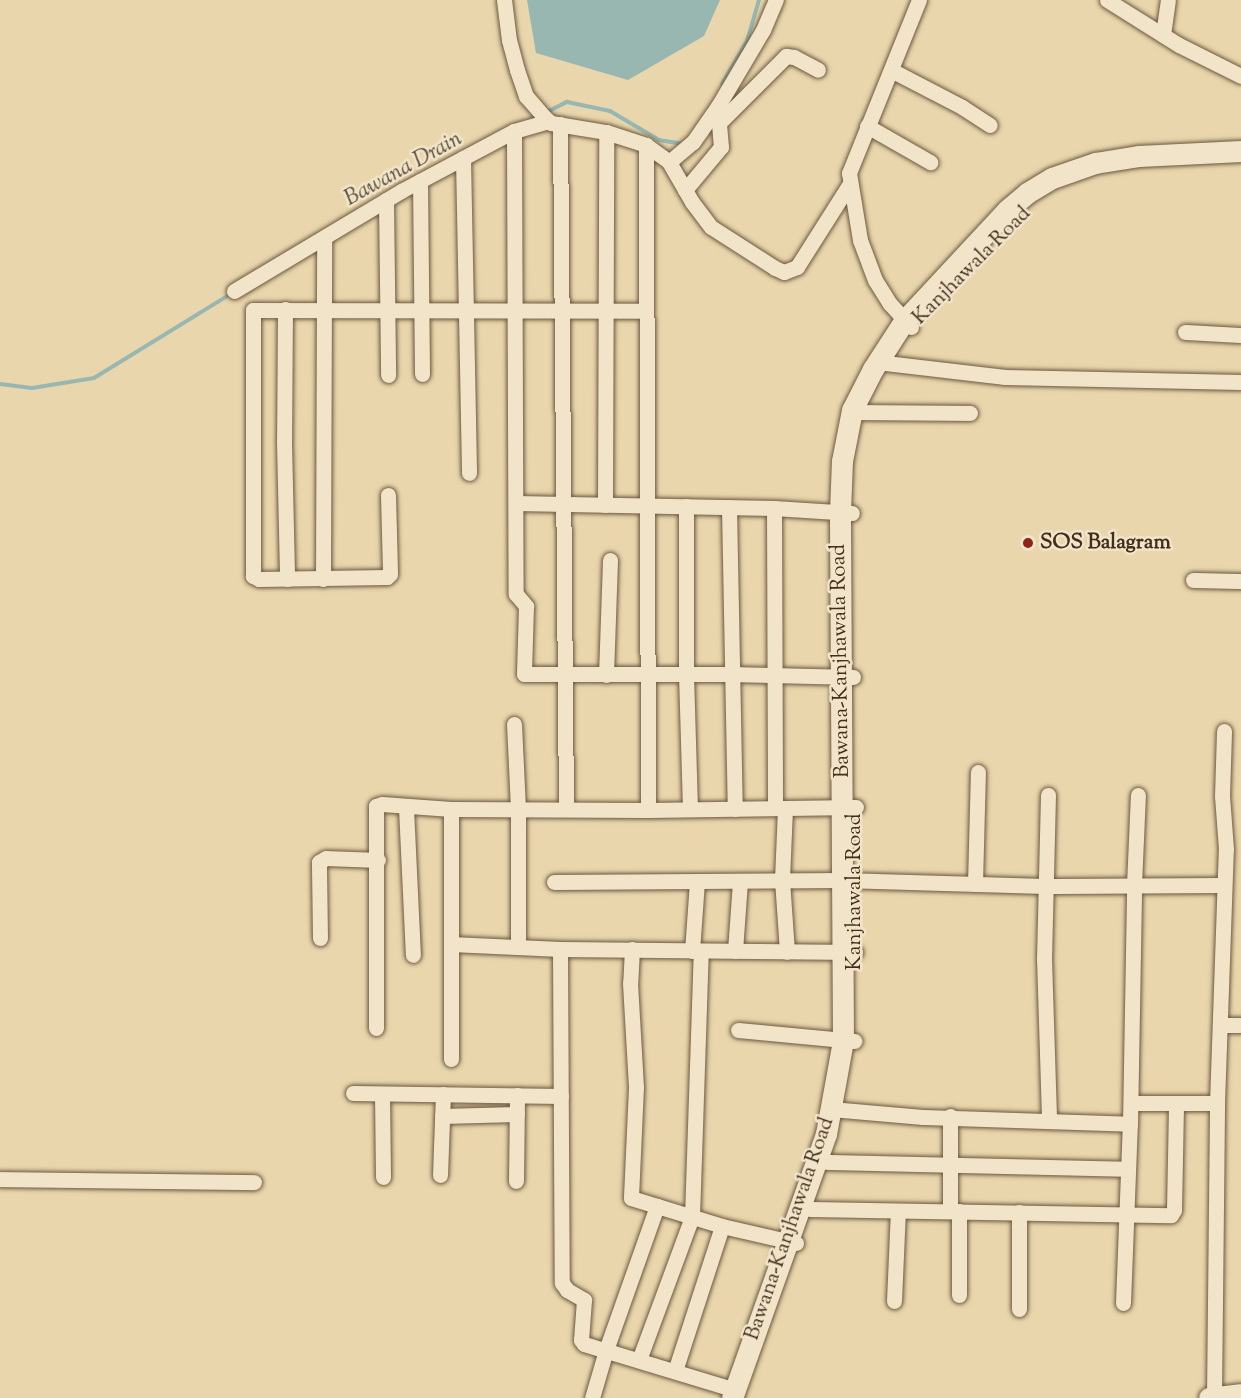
<!DOCTYPE html>
<html>
<head>
<meta charset="utf-8">
<style>
  body { margin:0 }
  #map { position:relative; width:1241px; height:1398px; overflow:hidden; background:#e9d6ac; font-family:"Sorts Mill Goudy",serif }
  div>[style] { position:absolute }
  .water>* { inset:0; background:#99b7b1 }
  .stream>* { height:4px; margin:-2px; padding:0 2px; transform-origin:2px; border-radius:2px; background:#99b7b1 }
  .roads { filter:drop-shadow(0 0 2px #6c583f) drop-shadow(0 0 2px #6c583f) }
  .minor>* { height:15px; margin:-7.5px; padding:0 7.5px; transform-origin:7.5px; border-radius:7.5px; background:#f1e4c9 }
  .tertiary>* { height:20px; margin:-10px; padding:0 10px; transform-origin:10px; border-radius:10px; background:#f1e4c9 }
  .secondary>* { height:21px; margin:-10.5px; padding:0 10.5px; transform-origin:10.5px; border-radius:10.5px; background:#f1e4c9 }
  .dots>* { width:16px; height:16px; translate:-50% -50%; box-sizing:border-box; border:3px solid #f1e4c9; border-radius:50% }
  span { translate:-50% -50%; white-space:nowrap; text-align:center; line-height:1.15; -webkit-text-stroke:5px #f1e4c9; paint-order:stroke }
  .street-label { font-size:21px; color:#422e1b }
  .poi-label { font-size:21px; color:#422e1b; font-weight:700 }
  .left { translate:0 -50%; text-align:left }
  .water-label { font-size:22px; color:#534939; font-style:italic }
</style>
</head>
<body>
<div id="map">
  <div class="water">
    <i style="clip-path:polygon(527px 0,720px 0,704px 36px,628px 80px,536px 53px)"></i>
  </div>
  <div class="stream">
    <i style="left:722px;top:84px;width:50px;rotate:-59.8deg"></i>
    <i style="left:747px;top:41px;width:43px;rotate:-73.7deg"></i>
    <i style="left:545px;top:113px;width:25px;rotate:-27deg"></i>
    <i style="left:567px;top:102px;width:44px;rotate:11.8deg"></i>
    <i style="left:610px;top:111px;width:57px;rotate:30.6deg"></i>
    <i style="left:659px;top:140px;width:25px;rotate:9deg"></i>
    <i style="left:0;top:384px;width:32px;rotate:7deg"></i>
    <i style="left:32px;top:388px;width:63px;rotate:-9.2deg"></i>
    <i style="left:94px;top:378px;width:162px;rotate:-31.6deg"></i>
  </div>
  <div class="roads">
    <div class="minor">
      <i style="left:504px;top:0;width:40px;rotate:82.9deg"></i>
      <i style="left:509px;top:40px;width:31px;rotate:75deg"></i>
      <i style="left:517px;top:70px;width:28px;rotate:71deg"></i>
      <i style="left:526px;top:96px;width:28px;rotate:49deg"></i>
      <i style="left:544px;top:117px;width:9px;rotate:41deg"></i>
      <i style="left:551px;top:123px;width:56px;rotate:9.3deg"></i>
      <i style="left:606px;top:132px;width:42px;rotate:18deg"></i>
      <i style="left:646px;top:145px;width:29px;rotate:36deg"></i>
      <i style="left:669px;top:162px;width:46px;rotate:60.1deg"></i>
      <i style="left:692px;top:202px;width:31px;rotate:53deg"></i>
      <i style="left:711px;top:227px;width:76px;rotate:32.6deg"></i>
      <i style="left:775px;top:268px;width:10px;rotate:24deg"></i>
      <i style="left:784px;top:272px;width:14px;rotate:-21deg"></i>
      <i style="left:797px;top:267px;width:97px;rotate:-57.6deg"></i>
      <i style="left:1107px;top:0;width:85px;rotate:32deg"></i>
      <i style="left:1179px;top:45px;width:69px;rotate:26.6deg"></i>
      <i style="left:1163px;top:35px;width:35px;rotate:-82deg"></i>
      <i style="left:891px;top:70px;width:80px;rotate:27.5deg"></i>
      <i style="left:962px;top:107px;width:33px;rotate:33deg"></i>
      <i style="left:560px;top:124px;width:685px;rotate:89.5deg"></i>
      <i style="left:867px;top:126px;width:73px;rotate:29.7deg"></i>
      <i style="left:514px;top:131px;width:463px;rotate:89.8deg"></i>
      <i style="left:516px;top:594px;width:16px;rotate:50deg"></i>
      <i style="left:526px;top:606px;width:68px;rotate:91.7deg"></i>
      <i style="left:524px;top:674px;width:206px"></i>
      <i style="left:730px;top:674px;width:123px;rotate:1.4deg"></i>
      <i style="left:646px;top:145px;width:665px;rotate:89.83deg"></i>
      <i style="left:463px;top:158px;width:315px;rotate:88.9deg"></i>
      <i style="left:669px;top:162px;width:31px;rotate:-40deg"></i>
      <i style="left:693px;top:142px;width:44px;rotate:-55.2deg"></i>
      <i style="left:718px;top:106px;width:88px;rotate:-59.4deg"></i>
      <i style="left:763px;top:30px;width:33px;rotate:-67deg"></i>
      <i style="left:420px;top:181px;width:193px;rotate:89.4deg"></i>
      <i style="left:685px;top:190px;width:56px;rotate:-50.1deg"></i>
      <i style="left:721px;top:147px;width:24px;rotate:-95deg"></i>
      <i style="left:719px;top:123px;width:95px;rotate:-45deg"></i>
      <i style="left:786px;top:56px;width:8px;rotate:7deg"></i>
      <i style="left:794px;top:57px;width:27px;rotate:28deg"></i>
      <i style="left:386px;top:200px;width:175px;rotate:89.3deg"></i>
      <i style="left:234px;top:291px;width:195px;rotate:-30.9deg"></i>
      <i style="left:401px;top:191px;width:128px;rotate:-28deg"></i>
      <i style="left:514px;top:131px;width:35px;rotate:-16deg"></i>
      <i style="left:285px;top:309px;width:133px;rotate:90.4deg"></i>
      <i style="left:284px;top:442px;width:137px;rotate:88.7deg"></i>
      <i style="left:911px;top:327px;width:31px;rotate:-132deg"></i>
      <i style="left:890px;top:304px;width:28px;rotate:-122deg"></i>
      <i style="left:875px;top:280px;width:43px;rotate:-110.6deg"></i>
      <i style="left:860px;top:240px;width:68px;rotate:-99.3deg"></i>
      <i style="left:849px;top:173px;width:187px;rotate:-68deg"></i>
      <i style="left:1185px;top:332px;width:56px;rotate:3.1deg"></i>
      <i style="left:877px;top:362px;width:129px;rotate:6.7deg"></i>
      <i style="left:1005px;top:377px;width:236px;rotate:1.2deg"></i>
      <i style="left:852px;top:410px;width:9px;rotate:13deg"></i>
      <i style="left:861px;top:412px;width:109px;rotate:0.5deg"></i>
      <i style="left:388px;top:495px;width:79px;rotate:88.5deg"></i>
      <i style="left:390px;top:574px;width:4px;rotate:135deg"></i>
      <i style="left:387px;top:577px;width:128px;rotate:179.1deg"></i>
      <i style="left:259px;top:579px;width:7px;rotate:-153deg"></i>
      <i style="left:253px;top:576px;width:266px;rotate:-90deg"></i>
      <i style="left:253px;top:310px;width:393px;rotate:0.1deg"></i>
      <i style="left:516px;top:503px;width:258px;rotate:1.1deg"></i>
      <i style="left:774px;top:508px;width:78px;rotate:3.7deg"></i>
      <i style="left:605px;top:505px;width:373px;rotate:-89.8deg"></i>
      <i style="left:686px;top:506px;width:168px;rotate:90deg"></i>
      <i style="left:686px;top:674px;width:135px;rotate:88.3deg"></i>
      <i style="left:729px;top:507px;width:302px;rotate:88.9deg"></i>
      <i style="left:774px;top:508px;width:300px;rotate:89.8deg"></i>
      <i style="left:323px;top:579px;width:341px;rotate:-89.8deg"></i>
      <i style="left:1193px;top:580px;width:48px;rotate:1.2deg"></i>
      <i style="left:606px;top:675px;width:115px;rotate:-88deg"></i>
      <i style="left:514px;top:724px;width:84px;rotate:87.3deg"></i>
      <i style="left:518px;top:808px;width:138px;rotate:90deg"></i>
      <i style="left:1048px;top:795px;width:163px;rotate:91.4deg"></i>
      <i style="left:1044px;top:958px;width:163px;rotate:88.2deg"></i>
      <i style="left:406px;top:808px;width:147px;rotate:87.3deg"></i>
      <i style="left:785px;top:808px;width:72px;rotate:92.4deg"></i>
      <i style="left:782px;top:880px;width:72px;rotate:86deg"></i>
      <i style="left:554px;top:882px;width:288px;rotate:-0.4deg"></i>
      <i style="left:842px;top:880px;width:203px;rotate:1.7deg"></i>
      <i style="left:1045px;top:886px;width:179px;rotate:-0.3deg"></i>
      <i style="left:975px;top:884px;width:112px;rotate:-88.5deg"></i>
      <i style="left:320px;top:938px;width:76px;rotate:-90.8deg"></i>
      <i style="left:319px;top:862px;width:8px;rotate:-30deg"></i>
      <i style="left:326px;top:858px;width:52px;rotate:2.2deg"></i>
      <i style="left:451px;top:944px;width:109px;rotate:2.6deg"></i>
      <i style="left:560px;top:949px;width:295px;rotate:0.6deg"></i>
      <i style="left:560px;top:949px;width:334px;rotate:89.7deg"></i>
      <i style="left:562px;top:1283px;width:9px;rotate:54deg"></i>
      <i style="left:567px;top:1290px;width:20px;rotate:30deg"></i>
      <i style="left:584px;top:1300px;width:40px;rotate:94.3deg"></i>
      <i style="left:581px;top:1340px;width:5px;rotate:53deg"></i>
      <i style="left:584px;top:1344px;width:158px;rotate:16.9deg"></i>
      <i style="left:632px;top:949px;width:34px;rotate:93deg"></i>
      <i style="left:630px;top:983px;width:104px;rotate:86.7deg"></i>
      <i style="left:636px;top:1087px;width:111px;rotate:92.6deg"></i>
      <i style="left:631px;top:1198px;width:95px;rotate:17.1deg"></i>
      <i style="left:722px;top:1226px;width:76px;rotate:12.9deg"></i>
      <i style="left:692px;top:951px;width:70px;rotate:-85.9deg"></i>
      <i style="left:735px;top:951px;width:70px;rotate:-85.9deg"></i>
      <i style="left:1220px;top:1025px;width:21px"></i>
      <i style="left:376px;top:1028px;width:222px;rotate:-90deg"></i>
      <i style="left:376px;top:806px;width:6px;rotate:-18deg"></i>
      <i style="left:382px;top:804px;width:69px;rotate:4.1deg"></i>
      <i style="left:451px;top:809px;width:197px;rotate:0.3deg"></i>
      <i style="left:648px;top:810px;width:208px;rotate:-0.8deg"></i>
      <i style="left:738px;top:1030px;width:117px;rotate:5.4deg"></i>
      <i style="left:451px;top:1059px;width:250px;rotate:-90deg"></i>
      <i style="left:353px;top:1093px;width:208px;rotate:0.8deg"></i>
      <i style="left:382px;top:1094px;width:83px;rotate:89.3deg"></i>
      <i style="left:1131px;top:1103px;width:86px"></i>
      <i style="left:831px;top:1109px;width:92px;rotate:5deg"></i>
      <i style="left:923px;top:1117px;width:207px;rotate:1.9deg"></i>
      <i style="left:1130px;top:1124px;width:239px;rotate:-89deg"></i>
      <i style="left:1134px;top:885px;width:90px;rotate:-87.5deg"></i>
      <i style="left:442px;top:1116px;width:75px;rotate:-1.5deg"></i>
      <i style="left:950px;top:1116px;width:95px;rotate:90deg"></i>
      <i style="left:827px;top:1162px;width:301px;rotate:1.3deg"></i>
      <i style="left:440px;top:1175px;width:81px;rotate:-87.9deg"></i>
      <i style="left:0;top:1179px;width:254px;rotate:0.7deg"></i>
      <i style="left:516px;top:1181px;width:86px;rotate:-89.3deg"></i>
      <i style="left:810px;top:1209px;width:361px;rotate:1deg"></i>
      <i style="left:1171px;top:1215px;width:6px;rotate:-59deg"></i>
      <i style="left:1174px;top:1210px;width:107px;rotate:-88.9deg"></i>
      <i style="left:1019px;top:1212px;width:97px;rotate:90deg"></i>
      <i style="left:959px;top:1295px;width:84px;rotate:-90deg"></i>
      <i style="left:894px;top:1301px;width:90px;rotate:-87.5deg"></i>
      <i style="left:1123px;top:1303px;width:179px;rotate:-87.8deg"></i>
      <i style="left:639px;top:1360px;width:153px;rotate:-69.7deg"></i>
      <i style="left:692px;top:1217px;width:266px;rotate:-88.1deg"></i>
      <i style="left:675px;top:1371px;width:152px;rotate:-72deg"></i>
      <i style="left:1214px;top:1397px;width:294px;rotate:-89.4deg"></i>
      <i style="left:1217px;top:1103px;width:254px;rotate:-88deg"></i>
      <i style="left:1226px;top:849px;width:53px;rotate:-94.3deg"></i>
      <i style="left:1222px;top:796px;width:65px;rotate:-88.2deg"></i>
      <i style="left:592px;top:1398px;width:50px;rotate:-73.7deg"></i>
      <i style="left:606px;top:1350px;width:153px;rotate:-70.5deg"></i>
    </div>
    <div class="tertiary">
      <i style="left:1209px;top:1398px;width:32px;rotate:-7deg"></i>
    </div>
    <div class="secondary">
      <i style="left:732px;top:1398px;width:280px;rotate:-70.4deg"></i>
      <i style="left:826px;top:1134px;width:96px;rotate:-79.7deg"></i>
      <i style="left:843px;top:1040px;width:528px;rotate:-90.33deg"></i>
      <i style="left:840px;top:512px;width:51px;rotate:-87.8deg"></i>
      <i style="left:842px;top:461px;width:52px;rotate:-78.9deg"></i>
      <i style="left:852px;top:410px;width:46px;rotate:-62.9deg"></i>
      <i style="left:873px;top:369px;width:57px;rotate:-57.1deg"></i>
      <i style="left:904px;top:321px;width:151px;rotate:-47.1deg"></i>
      <i style="left:1007px;top:210px;width:26px;rotate:-40deg"></i>
      <i style="left:1027px;top:193px;width:29px;rotate:-31deg"></i>
      <i style="left:1052px;top:178px;width:46px;rotate:-19.2deg"></i>
      <i style="left:1095px;top:163px;width:45px;rotate:-9deg"></i>
      <i style="left:1139px;top:156px;width:102px;rotate:-2.8deg"></i>
    </div>
  </div>
  <div class="dots">
    <i style="left:1028px;top:543px;background:#8f2418"></i>
  </div>
  <div class="street-label">
    <span style="left:972px;top:266px;rotate:-45deg">Kanjhawala Road</span>
    <span style="left:841px;top:661px;rotate:-91deg">Bawana-Kanjhawala Road</span>
    <span style="left:855px;top:892px;rotate:-90deg">Kanjhawala Road</span>
    <span style="left:790px;top:1229px;rotate:-71deg">Bawana-Kanjhawala Road</span>
  </div>
  <div class="poi-label">
    <span class="left" style="left:1040px;top:543px">SOS Balagram</span>
  </div>
  <div class="water-label">
    <span style="left:404px;top:170px;rotate:-29deg">Bawana Drain</span>
  </div>
</div>
</body>
</html>
